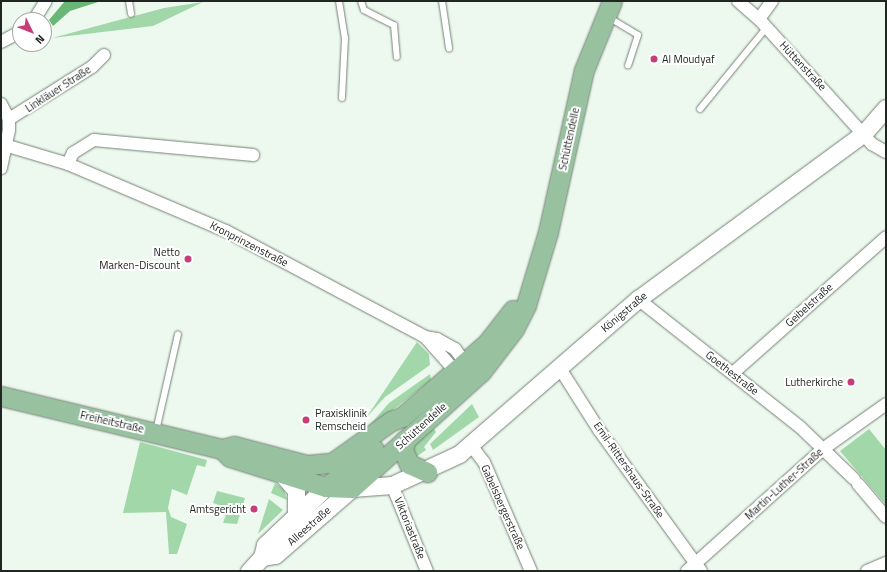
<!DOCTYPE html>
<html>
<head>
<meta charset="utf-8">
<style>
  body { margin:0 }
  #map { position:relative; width:887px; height:572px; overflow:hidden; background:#edf9ee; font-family:"Titillium Web",sans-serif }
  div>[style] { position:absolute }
  .green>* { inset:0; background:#a2d8a9 }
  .water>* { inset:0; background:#69b776 }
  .roads { filter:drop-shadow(0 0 1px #758077) drop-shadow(0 0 1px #758077) }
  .lane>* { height:6px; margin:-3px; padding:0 3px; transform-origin:3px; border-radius:3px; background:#fff }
  .street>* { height:12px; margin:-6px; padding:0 6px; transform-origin:6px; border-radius:6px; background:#fff }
  .secondary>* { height:17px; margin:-8.5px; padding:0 8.5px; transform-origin:8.5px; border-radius:8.5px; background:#fff }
  .primary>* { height:19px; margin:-9.5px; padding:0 9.5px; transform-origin:9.5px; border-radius:9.5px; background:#98c1a0 }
  .dots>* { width:11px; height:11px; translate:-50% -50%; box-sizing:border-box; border:2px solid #fff; border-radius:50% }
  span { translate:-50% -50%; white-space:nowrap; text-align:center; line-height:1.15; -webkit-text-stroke:4px #fff; paint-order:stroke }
  .poi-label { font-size:11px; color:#212622 }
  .left { translate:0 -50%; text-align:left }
  .right { translate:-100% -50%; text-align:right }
  .street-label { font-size:11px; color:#212622 }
  .frame { position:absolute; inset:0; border:2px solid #212622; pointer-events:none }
  .north { position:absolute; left:12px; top:12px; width:40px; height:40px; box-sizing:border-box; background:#fff; border:1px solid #a6a8a7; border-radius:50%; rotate:133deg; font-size:11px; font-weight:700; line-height:16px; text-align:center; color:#212622 }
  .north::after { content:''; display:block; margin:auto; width:14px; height:18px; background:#c63d78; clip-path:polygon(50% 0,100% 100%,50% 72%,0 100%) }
</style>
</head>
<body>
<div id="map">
  <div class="green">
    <i style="clip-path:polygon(203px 2px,153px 26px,52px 38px,164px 8px)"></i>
    <i style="clip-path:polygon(417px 342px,429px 354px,430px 365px,385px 397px,366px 418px)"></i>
    <i style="clip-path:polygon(430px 374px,431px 380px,361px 435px,389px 403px)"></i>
    <i style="clip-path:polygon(472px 404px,479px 417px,433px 450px,430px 444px)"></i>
    <i style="clip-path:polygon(432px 426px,436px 432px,424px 447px,426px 450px,413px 459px,410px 447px)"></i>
    <i style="clip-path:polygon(869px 429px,886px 450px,886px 505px,840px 451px)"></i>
    <i style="clip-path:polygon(140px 442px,207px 460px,205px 467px,197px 465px,187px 495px,172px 489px,168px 508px,171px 517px,187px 524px,177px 554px,169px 554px,166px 512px,123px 513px)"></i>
    <i style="clip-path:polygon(275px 483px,284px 489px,287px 500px,271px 493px)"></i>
    <i style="clip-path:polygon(217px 491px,245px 498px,237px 524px,223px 523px,228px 508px,213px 503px)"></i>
    <i style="clip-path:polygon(269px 499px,283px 510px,258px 534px)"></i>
  </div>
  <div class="water">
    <i style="clip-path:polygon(65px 1px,101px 1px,70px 11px,53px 26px,49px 20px)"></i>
  </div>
  <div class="roads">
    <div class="lane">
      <i style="left:129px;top:1px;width:13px;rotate:81deg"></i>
      <i style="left:339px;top:1px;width:37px;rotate:81deg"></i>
      <i style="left:345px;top:38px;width:60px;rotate:92.9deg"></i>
      <i style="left:361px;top:1px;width:9px;rotate:72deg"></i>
      <i style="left:364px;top:10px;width:34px;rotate:27deg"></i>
      <i style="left:394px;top:25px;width:32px;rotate:85deg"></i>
      <i style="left:442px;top:1px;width:48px;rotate:81.5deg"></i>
      <i style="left:608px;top:17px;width:35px;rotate:31deg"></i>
      <i style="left:638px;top:35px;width:32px;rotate:108deg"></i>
      <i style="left:700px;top:109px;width:106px;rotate:-50.7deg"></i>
      <i style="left:156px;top:431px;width:99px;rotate:-77.2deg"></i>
    </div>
    <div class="street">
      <i style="left:738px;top:1px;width:28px;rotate:41deg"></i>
      <i style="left:759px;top:19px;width:169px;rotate:47.9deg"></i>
      <i style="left:872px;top:144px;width:16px;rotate:30deg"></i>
      <i style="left:759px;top:19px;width:22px;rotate:-54deg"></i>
      <i style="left:34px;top:20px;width:22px;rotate:-58deg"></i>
      <i style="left:1px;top:42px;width:21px;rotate:-28deg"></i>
      <i style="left:1px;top:104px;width:17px;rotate:62deg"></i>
      <i style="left:9px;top:119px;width:11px;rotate:90deg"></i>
      <i style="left:9px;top:130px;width:39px;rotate:102deg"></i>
      <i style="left:9px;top:119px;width:98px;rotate:-32.1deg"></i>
      <i style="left:92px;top:67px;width:17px;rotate:-45deg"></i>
      <i style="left:8px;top:146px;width:63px;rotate:16.7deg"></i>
      <i style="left:68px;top:164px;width:172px;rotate:23deg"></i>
      <i style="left:226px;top:231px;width:225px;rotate:28deg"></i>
      <i style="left:425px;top:337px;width:12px;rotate:9deg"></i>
      <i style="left:437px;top:339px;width:21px;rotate:29deg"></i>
      <i style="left:455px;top:349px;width:22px;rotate:54deg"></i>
      <i style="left:68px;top:164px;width:12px;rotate:-66deg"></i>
      <i style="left:73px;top:153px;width:25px;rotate:-32deg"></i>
      <i style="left:94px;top:140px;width:160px;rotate:5.4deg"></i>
      <i style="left:638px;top:299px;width:206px;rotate:38.3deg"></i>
      <i style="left:800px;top:427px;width:75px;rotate:43.9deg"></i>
      <i style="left:426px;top:338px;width:48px;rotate:48.4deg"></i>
      <i style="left:559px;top:367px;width:75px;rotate:57.6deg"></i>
      <i style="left:599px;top:430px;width:174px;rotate:54.1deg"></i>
      <i style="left:733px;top:373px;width:205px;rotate:-41.6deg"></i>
      <i style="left:471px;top:445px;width:21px;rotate:53deg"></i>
      <i style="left:484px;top:462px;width:119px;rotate:66.7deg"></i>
      <i style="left:858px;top:484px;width:43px;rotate:49.7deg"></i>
      <i style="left:392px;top:485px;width:93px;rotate:67.9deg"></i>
      <i style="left:687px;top:571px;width:183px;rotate:-41.9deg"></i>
      <i style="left:823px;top:449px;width:77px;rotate:-35.5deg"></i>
      <i style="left:867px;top:571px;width:21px;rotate:-23deg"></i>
    </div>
    <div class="secondary">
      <i style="left:281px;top:473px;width:23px;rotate:49deg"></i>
      <i style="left:296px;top:490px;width:23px;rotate:90deg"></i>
      <i style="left:262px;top:557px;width:13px;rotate:-9deg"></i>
      <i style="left:275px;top:555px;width:102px;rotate:-41deg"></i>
      <i style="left:352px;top:488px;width:40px;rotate:-4.3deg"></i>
      <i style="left:392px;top:485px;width:74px;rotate:-24.8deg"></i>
      <i style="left:459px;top:454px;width:237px;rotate:-40.9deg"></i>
      <i style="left:638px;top:299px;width:280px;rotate:-36.3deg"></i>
      <i style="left:864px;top:133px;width:33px;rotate:-49deg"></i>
      <i style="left:249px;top:571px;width:19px;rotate:-47deg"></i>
      <i style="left:262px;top:557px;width:12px;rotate:-76deg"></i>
      <i style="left:265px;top:545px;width:84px;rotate:-43.6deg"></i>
    </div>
    <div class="primary">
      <i style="left:1px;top:396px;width:227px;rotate:13.5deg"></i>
      <i style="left:222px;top:449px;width:11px;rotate:45deg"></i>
      <i style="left:230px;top:457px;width:101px;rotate:17.4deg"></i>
      <i style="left:326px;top:487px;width:26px;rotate:2deg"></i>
      <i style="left:405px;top:440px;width:10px;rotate:101deg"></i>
      <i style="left:403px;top:450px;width:15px;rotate:67deg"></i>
      <i style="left:409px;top:464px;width:20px;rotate:24deg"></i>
      <i style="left:222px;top:449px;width:12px;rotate:-14deg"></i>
      <i style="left:234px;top:446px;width:75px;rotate:14.6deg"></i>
      <i style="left:307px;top:465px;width:25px;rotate:-5deg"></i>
      <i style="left:332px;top:463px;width:72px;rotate:-35.4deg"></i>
      <i style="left:391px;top:421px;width:12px;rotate:-20deg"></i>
      <i style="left:402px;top:417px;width:113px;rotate:-41deg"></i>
      <i style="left:487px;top:343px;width:42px;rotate:-51.8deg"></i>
      <i style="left:326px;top:487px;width:61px;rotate:-38.4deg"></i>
      <i style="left:352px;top:488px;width:173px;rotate:-42deg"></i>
      <i style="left:481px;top:372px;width:54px;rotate:-52.5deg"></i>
      <i style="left:514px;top:329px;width:27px;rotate:-63deg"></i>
      <i style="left:526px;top:305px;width:76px;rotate:-73.2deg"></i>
      <i style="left:548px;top:232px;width:166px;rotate:-77.5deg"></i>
      <i style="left:584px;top:70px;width:74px;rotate:-67.9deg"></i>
    </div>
  </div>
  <div class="dots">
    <i style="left:654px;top:59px;background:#c63d78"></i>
    <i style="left:188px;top:259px;background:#c63d78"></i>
    <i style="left:851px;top:382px;background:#c63d78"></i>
    <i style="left:306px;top:420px;background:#c63d78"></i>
    <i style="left:254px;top:509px;background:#c63d78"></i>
  </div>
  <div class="poi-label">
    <span class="left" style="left:662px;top:59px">Al Moudyaf</span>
    <span class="right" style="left:180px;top:259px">Netto<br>Marken-Discount</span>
    <span class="right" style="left:843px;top:382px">Lutherkirche</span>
    <span class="left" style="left:315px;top:420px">Praxisklinik<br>Remscheid</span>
    <span class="right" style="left:246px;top:509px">Amtsgericht</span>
  </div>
  <div class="street-label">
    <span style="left:803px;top:66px;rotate:47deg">Hüttenstraße</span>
    <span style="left:58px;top:89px;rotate:-33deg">Linkläuer Straße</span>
    <span style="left:569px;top:139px;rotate:-78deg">Schüttendelle</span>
    <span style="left:249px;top:244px;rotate:27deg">Kronprinzenstraße</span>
    <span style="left:809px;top:305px;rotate:-42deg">Geibelstraße</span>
    <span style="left:624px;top:312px;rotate:-40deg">Königstraße</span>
    <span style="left:732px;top:373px;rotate:38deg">Goethestraße</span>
    <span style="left:112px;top:422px;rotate:13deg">Freiheitstraße</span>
    <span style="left:421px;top:426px;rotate:-42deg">Schüttendelle</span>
    <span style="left:629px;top:470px;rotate:55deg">Emil-Rittershaus-Straße</span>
    <span style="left:784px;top:484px;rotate:-42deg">Martin-Luther-Straße</span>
    <span style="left:503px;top:507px;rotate:66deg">Gabelsbergerstraße</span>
    <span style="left:309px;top:526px;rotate:-41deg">Alleestraße</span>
    <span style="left:410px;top:528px;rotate:68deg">Viktoriastraße</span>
  </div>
  <div class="frame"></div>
  <div class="north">N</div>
</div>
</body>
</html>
